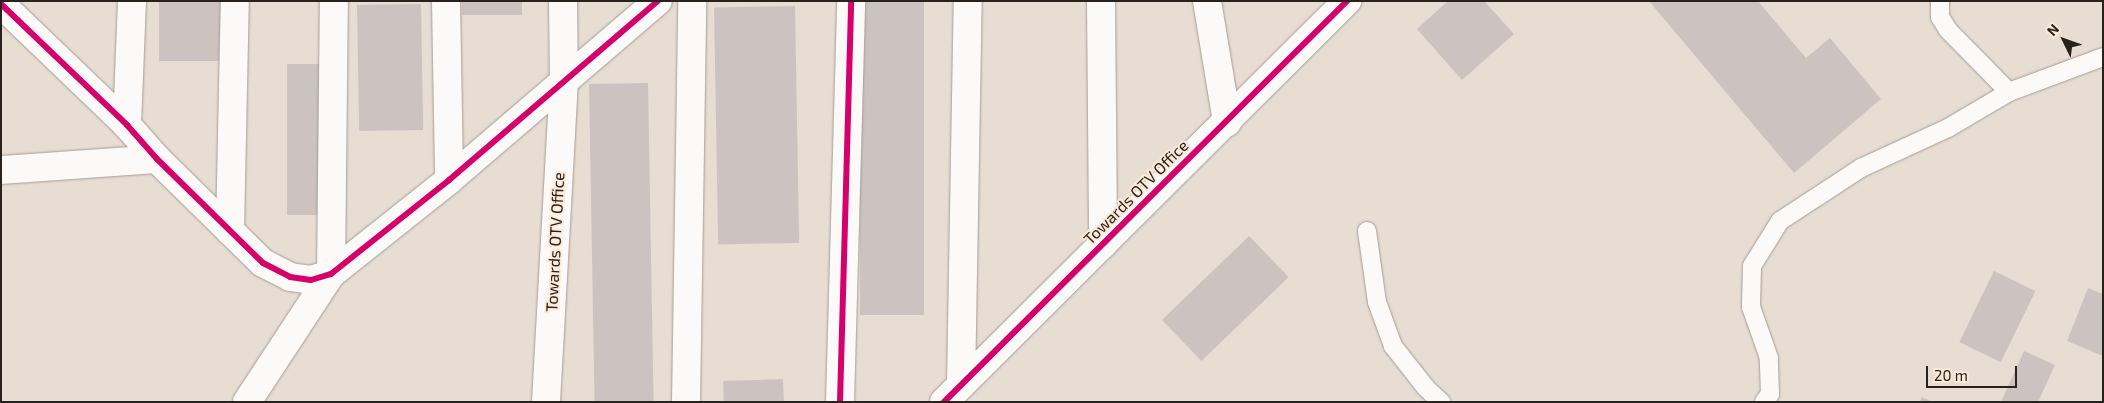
<!DOCTYPE html>
<html>
<head>
<meta charset="utf-8">
<style>
  body { margin:0 }
  #map { position:relative; width:2104px; height:403px; overflow:hidden; background:#e8ddd3; font-family:"Exo 2",sans-serif }
  div>[style] { position:absolute }
  .building>* { inset:0; background:#ccc2c0; transform-origin:0 0 }
  .roads { filter:drop-shadow(0 0 1px #a59d95) drop-shadow(0 0 1px #a59d95) }
  .service>* { height:18px; margin:-9px; padding:0 9px; transform-origin:9px; border-radius:9px; background:#fcfaf8 }
  .minor>* { height:28px; margin:-14px; padding:0 14px; transform-origin:14px; border-radius:14px; background:#fcfaf8 }
  .cycleway>* { height:6px; margin:-3px; padding:0 3px; transform-origin:3px; border-radius:3px; background:#d6006c }
  span { translate:-50% -50%; white-space:nowrap; text-align:center; line-height:1.15; -webkit-text-stroke:4px #fde9d8; paint-order:stroke }
  .street-label { font-size:16px; color:#29211b }
  .frame { position:absolute; inset:0; border:2px solid #29211b; pointer-events:none }
  .north { position:absolute; left:2039px; top:15px; width:50px; height:50px; -webkit-text-stroke:4px #fde9d8; paint-order:stroke; rotate:312deg; font-size:14px; font-weight:700; line-height:20px; text-align:center; color:#29211b }
  .north::after { content:''; display:block; margin:auto; width:18px; height:22px; background:#29211b; clip-path:polygon(50% 0,100% 100%,50% 72%,0 100%) }
  .scale { position:absolute; left:1926px; top:366px; width:91px; height:22px; box-sizing:border-box; border:2px solid #29211b; border-top:0; padding-left:6px; font-size:15px; line-height:18px; white-space:nowrap; color:#29211b; -webkit-text-stroke:4px #fde9d8; paint-order:stroke }
</style>
</head>
<body>
<div id="map">
  <div class="building">
    <i style="left:159px;top:1px;width:64px;height:60px"></i>
    <i style="left:462px;top:1px;width:60px;height:14px"></i>
    <i style="left:860px;top:1px;width:64px;height:314px"></i>
    <i style="clip-path:polygon(1448px 1px,1484px 1px,1514px 34px,1462px 80px,1417px 29px)"></i>
    <i style="clip-path:polygon(1649px 1px,1758px 1px,1806px 58px,1830px 38px,1881px 99px,1794px 173px)"></i>
    <i style="left:421px;top:4px;width:126px;height:64px;rotate:89deg"></i>
    <i style="left:795px;top:6px;width:237px;height:81px;rotate:89deg"></i>
    <i style="left:287px;top:64px;width:34px;height:151px"></i>
    <i style="left:648px;top:83px;width:319px;height:59px;rotate:89deg"></i>
    <i style="left:1249px;top:236px;width:57px;height:121px;rotate:46deg"></i>
    <i style="left:1994px;top:271px;width:46px;height:79px;rotate:26deg"></i>
    <i style="clip-path:polygon(2088px 288px,2103px 294px,2103px 356px,2067px 341px)"></i>
    <i style="clip-path:polygon(2024px 351px,2055px 365px,2038px 402px,2001px 402px)"></i>
    <i style="left:783px;top:379px;width:23px;height:60px;rotate:88deg"></i>
    <i style="clip-path:polygon(1922px 397px,1933px 402px,1920px 402px)"></i>
  </div>
  <div class="roads">
    <div class="service">
      <i style="left:1940px;top:1px;width:16px;rotate:90deg"></i>
      <i style="left:1940px;top:17px;width:15px;rotate:58deg"></i>
      <i style="left:1948px;top:30px;width:87px;rotate:45.5deg"></i>
      <i style="left:1367px;top:231px;width:72px;rotate:82deg"></i>
      <i style="left:1377px;top:302px;width:47px;rotate:70deg"></i>
      <i style="left:1393px;top:346px;width:53px;rotate:51.8deg"></i>
      <i style="left:1426px;top:388px;width:21px;rotate:43deg"></i>
      <i style="left:1764px;top:402px;width:10px;rotate:-53deg"></i>
      <i style="left:1770px;top:394px;width:36px;rotate:-92deg"></i>
      <i style="left:1769px;top:358px;width:54px;rotate:-109.4deg"></i>
      <i style="left:1751px;top:307px;width:41px;rotate:-88.6deg"></i>
      <i style="left:1752px;top:266px;width:53px;rotate:-58.1deg"></i>
      <i style="left:1780px;top:221px;width:97px;rotate:-33.2deg"></i>
      <i style="left:1861px;top:168px;width:96px;rotate:-24.7deg"></i>
      <i style="left:1948px;top:128px;width:71px;rotate:-30.5deg"></i>
      <i style="left:2009px;top:92px;width:100px;rotate:-20.4deg"></i>
    </div>
    <div class="minor">
      <i style="left:446px;top:1px;width:179px;rotate:89deg"></i>
      <i style="left:1101px;top:1px;width:243px;rotate:89.5deg"></i>
      <i style="left:1207px;top:1px;width:123px;rotate:80.6deg"></i>
      <i style="left:1px;top:4px;width:175px;rotate:43.8deg"></i>
      <i style="left:127px;top:125px;width:45px;rotate:48.6deg"></i>
      <i style="left:157px;top:159px;width:148px;rotate:44.5deg"></i>
      <i style="left:263px;top:263px;width:30px;rotate:27deg"></i>
      <i style="left:290px;top:277px;width:21px;rotate:8deg"></i>
      <i style="left:311px;top:280px;width:21px;rotate:-17deg"></i>
      <i style="left:331px;top:274px;width:151px;rotate:-38.5deg"></i>
      <i style="left:449px;top:180px;width:275px;rotate:-40.6deg"></i>
      <i style="left:127px;top:125px;width:124px;rotate:-87.7deg"></i>
      <i style="left:1px;top:170px;width:156px;rotate:-4deg"></i>
      <i style="left:230px;top:231px;width:230px;rotate:-88.8deg"></i>
      <i style="left:961px;top:385px;width:384px;rotate:-89deg"></i>
      <i style="left:247px;top:402px;width:153px;rotate:-56.7deg"></i>
      <i style="left:331px;top:274px;width:273px;rotate:-89.4deg"></i>
      <i style="left:546px;top:402px;width:320px;rotate:-86.8deg"></i>
      <i style="left:564px;top:83px;width:82px;rotate:-90.7deg"></i>
      <i style="left:686px;top:402px;width:401px;rotate:-89.1deg"></i>
      <i style="left:840px;top:402px;width:401px;rotate:-88.4deg"></i>
      <i style="left:944px;top:402px;width:569px;rotate:-44.86deg"></i>
    </div>
  </div>
  <div class="cycleway">
    <i style="left:1px;top:4px;width:175px;rotate:43.8deg"></i>
    <i style="left:127px;top:125px;width:45px;rotate:48.6deg"></i>
    <i style="left:157px;top:159px;width:148px;rotate:44.5deg"></i>
    <i style="left:263px;top:263px;width:30px;rotate:27deg"></i>
    <i style="left:290px;top:277px;width:21px;rotate:8deg"></i>
    <i style="left:311px;top:280px;width:21px;rotate:-17deg"></i>
    <i style="left:331px;top:274px;width:151px;rotate:-38.5deg"></i>
    <i style="left:449px;top:180px;width:275px;rotate:-40.6deg"></i>
    <i style="left:840px;top:402px;width:401px;rotate:-88.4deg"></i>
    <i style="left:944px;top:402px;width:569px;rotate:-44.86deg"></i>
  </div>
  <div class="street-label">
    <span style="left:1136px;top:192px;rotate:-45deg">Towards OTV Office</span>
    <span style="left:555px;top:242px;rotate:-87deg">Towards OTV Office</span>
  </div>
  <div class="frame"></div>
  <div class="north">N</div>
  <div class="scale">20 m</div>
</div>
</body>
</html>
